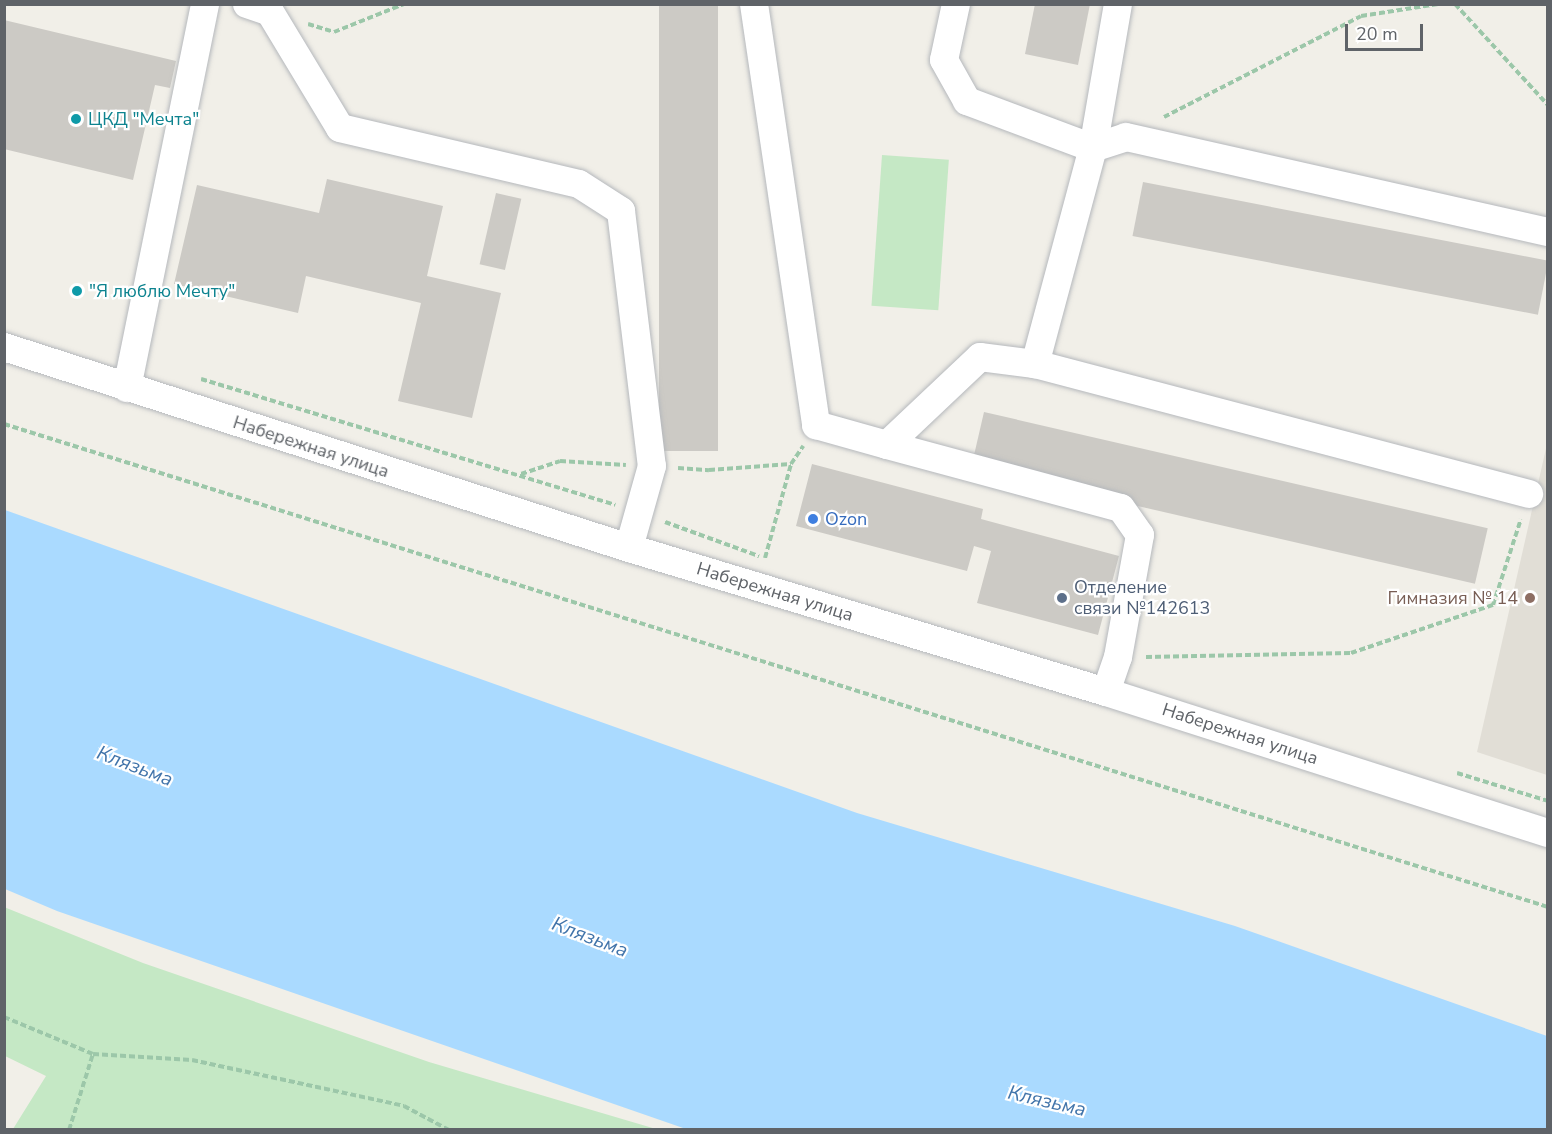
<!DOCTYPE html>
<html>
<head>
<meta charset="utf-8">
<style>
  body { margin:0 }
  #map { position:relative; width:1552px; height:1134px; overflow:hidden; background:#f1efe8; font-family:"Nunito Sans",sans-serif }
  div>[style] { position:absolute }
  .education>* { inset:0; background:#e1ded6 }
  .green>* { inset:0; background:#c5e8c5; transform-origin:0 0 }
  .water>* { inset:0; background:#aadaff }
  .building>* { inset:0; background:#cccac5; transform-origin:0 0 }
  .path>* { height:4px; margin-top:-2px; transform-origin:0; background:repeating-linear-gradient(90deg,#9cc7a9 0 6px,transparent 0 9px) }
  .roads { filter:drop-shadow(0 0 2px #b5b8bc) drop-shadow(0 0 2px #b5b8bc) }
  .minor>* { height:28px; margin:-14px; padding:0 14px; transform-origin:14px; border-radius:14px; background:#fff }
  .dots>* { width:16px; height:16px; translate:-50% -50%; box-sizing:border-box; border:3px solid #fff; border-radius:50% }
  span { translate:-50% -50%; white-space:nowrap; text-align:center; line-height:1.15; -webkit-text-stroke:4.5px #fff; paint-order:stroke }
  .culture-label { font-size:18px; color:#0d838f }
  .left { translate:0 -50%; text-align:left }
  .street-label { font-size:18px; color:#5f6368 }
  .shop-label { font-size:18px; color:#366cbe }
  .service-label { font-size:18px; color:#4e5e75 }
  .education-label { font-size:18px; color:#785e54 }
  .right { translate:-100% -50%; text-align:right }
  .water-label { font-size:20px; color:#4174aa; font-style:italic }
  .frame { position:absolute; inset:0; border:6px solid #5f6368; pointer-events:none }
  .scale { position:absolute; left:1345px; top:24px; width:78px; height:27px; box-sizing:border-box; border:3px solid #5f6368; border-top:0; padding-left:8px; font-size:18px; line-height:21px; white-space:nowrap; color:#5f6368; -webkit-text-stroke:4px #fff; paint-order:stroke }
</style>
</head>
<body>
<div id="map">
  <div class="education">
    <i style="clip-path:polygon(1547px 444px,1547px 775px,1477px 752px)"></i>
  </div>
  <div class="green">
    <i style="left:882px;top:155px;width:67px;height:151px;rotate:4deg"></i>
    <i style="clip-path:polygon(4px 907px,143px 963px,429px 1062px,656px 1129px,13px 1129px,46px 1076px,5px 1056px)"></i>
  </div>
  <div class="water">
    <i style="clip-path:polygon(5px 510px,857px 813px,1235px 926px,1547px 1036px,1547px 1129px,686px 1129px,57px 911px,5px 889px)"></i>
  </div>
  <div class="building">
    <i style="left:659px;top:4px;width:59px;height:447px"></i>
    <i style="clip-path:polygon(1035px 4px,1090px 4px,1078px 65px,1025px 54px)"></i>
    <i style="clip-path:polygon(4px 20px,176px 61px,170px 88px,155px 85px,133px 180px,4px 149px)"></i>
    <i style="clip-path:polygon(327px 179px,443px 206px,427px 276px,501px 293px,472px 418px,398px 401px,421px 303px,306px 276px,298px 313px,174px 284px,197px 185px,319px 213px)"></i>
    <i style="left:1143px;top:182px;width:413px;height:55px;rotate:11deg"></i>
    <i style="left:496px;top:193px;width:26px;height:73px;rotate:13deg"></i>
    <i style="left:984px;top:412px;width:517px;height:57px;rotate:13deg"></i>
    <i style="clip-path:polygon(812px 464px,983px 509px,981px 519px,1119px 556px,1098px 635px,977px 603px,991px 551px,974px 546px,967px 571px,796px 526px)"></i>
  </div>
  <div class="path">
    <i style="left:1455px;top:4px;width:137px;rotate:47.4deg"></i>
    <i style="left:308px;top:24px;width:27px;rotate:17deg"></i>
    <i style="left:334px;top:32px;width:75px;rotate:-21.8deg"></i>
    <i style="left:1164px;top:117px;width:221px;rotate:-27.1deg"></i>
    <i style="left:1361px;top:16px;width:78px;rotate:-8.9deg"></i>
    <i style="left:201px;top:379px;width:433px;rotate:16.9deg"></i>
    <i style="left:4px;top:424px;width:1618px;rotate:17.37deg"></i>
    <i style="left:678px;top:468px;width:31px;rotate:4deg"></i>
    <i style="left:709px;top:470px;width:82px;rotate:-4.2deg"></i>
    <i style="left:521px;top:474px;width:41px;rotate:-18.4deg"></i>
    <i style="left:560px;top:461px;width:66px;rotate:3.5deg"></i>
    <i style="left:665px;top:522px;width:100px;rotate:19.9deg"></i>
    <i style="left:765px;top:558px;width:98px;rotate:-74.5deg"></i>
    <i style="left:791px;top:464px;width:22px;rotate:-56deg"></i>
    <i style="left:1146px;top:657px;width:205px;rotate:-1.1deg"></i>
    <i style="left:1351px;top:653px;width:150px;rotate:-18.7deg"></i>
    <i style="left:1493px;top:605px;width:90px;rotate:-72deg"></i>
    <i style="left:1457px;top:773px;width:95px;rotate:17.1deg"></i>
    <i style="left:4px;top:1017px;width:96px;rotate:22.6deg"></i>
    <i style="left:93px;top:1054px;width:99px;rotate:3.5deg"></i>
    <i style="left:192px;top:1060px;width:217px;rotate:12.2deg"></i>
    <i style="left:404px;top:1106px;width:51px;rotate:28.1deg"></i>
    <i style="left:69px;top:1130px;width:80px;rotate:-72.5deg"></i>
  </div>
  <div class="roads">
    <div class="minor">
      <i style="left:247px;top:4px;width:24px;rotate:19deg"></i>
      <i style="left:270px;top:12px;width:135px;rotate:58.9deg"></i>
      <i style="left:340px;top:128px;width:245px;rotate:13.2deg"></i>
      <i style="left:579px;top:184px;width:50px;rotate:32.7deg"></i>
      <i style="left:621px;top:211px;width:257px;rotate:83.1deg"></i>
      <i style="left:652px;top:466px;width:85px;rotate:105.7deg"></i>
      <i style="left:754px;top:4px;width:426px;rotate:81.6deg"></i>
      <i style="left:816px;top:425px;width:74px;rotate:15.7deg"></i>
      <i style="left:887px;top:445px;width:128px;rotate:-43.4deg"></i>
      <i style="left:980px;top:357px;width:55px;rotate:7.3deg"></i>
      <i style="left:1035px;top:364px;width:511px;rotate:14.74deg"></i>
      <i style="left:956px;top:4px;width:57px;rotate:102.1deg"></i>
      <i style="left:944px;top:60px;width:47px;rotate:60.7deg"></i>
      <i style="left:967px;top:101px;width:134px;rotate:20.5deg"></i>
      <i style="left:1093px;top:148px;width:224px;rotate:105deg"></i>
      <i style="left:1118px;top:4px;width:146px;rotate:99.8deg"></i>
      <i style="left:1093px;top:148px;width:35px;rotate:-18deg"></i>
      <i style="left:1126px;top:137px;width:433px;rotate:12.7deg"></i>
      <i style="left:4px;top:347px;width:657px;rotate:17.83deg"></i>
      <i style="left:629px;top:548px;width:498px;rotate:16.8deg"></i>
      <i style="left:1106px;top:692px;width:464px;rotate:17.7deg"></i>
      <i style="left:127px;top:388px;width:392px;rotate:-78.5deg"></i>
      <i style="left:887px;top:445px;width:242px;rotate:15.1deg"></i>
      <i style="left:1121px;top:508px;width:33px;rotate:55deg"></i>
      <i style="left:1140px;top:535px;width:124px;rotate:100.2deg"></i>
      <i style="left:1118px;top:657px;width:37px;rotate:109deg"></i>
    </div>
  </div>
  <div class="dots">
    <i style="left:76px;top:119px;background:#0f9aa8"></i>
    <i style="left:77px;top:291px;background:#0f9aa8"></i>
    <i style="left:813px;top:519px;background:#3f7fe0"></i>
    <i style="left:1062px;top:598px;background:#5c6f8a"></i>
    <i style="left:1530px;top:598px;background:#8d6e63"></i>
  </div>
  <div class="culture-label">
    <span class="left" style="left:88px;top:119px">ЦКД "Мечта"</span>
    <span class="left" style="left:89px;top:291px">"Я люблю Мечту"</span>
  </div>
  <div class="street-label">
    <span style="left:311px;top:447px;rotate:18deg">Набережная улица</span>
    <span style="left:775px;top:592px;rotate:17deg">Набережная улица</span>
    <span style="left:1240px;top:734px;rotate:18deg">Набережная улица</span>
  </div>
  <div class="shop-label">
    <span class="left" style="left:825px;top:519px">Ozon</span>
  </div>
  <div class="service-label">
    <span class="left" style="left:1074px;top:598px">Отделение<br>связи №142613</span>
  </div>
  <div class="education-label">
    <span class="right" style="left:1518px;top:598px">Гимназия № 14</span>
  </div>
  <div class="water-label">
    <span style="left:135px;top:766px;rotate:21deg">Клязьма</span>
    <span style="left:590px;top:937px;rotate:21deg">Клязьма</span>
    <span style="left:1047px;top:1101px;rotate:13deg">Клязьма</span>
  </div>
  <div class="frame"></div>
  <div class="scale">20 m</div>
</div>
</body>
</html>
